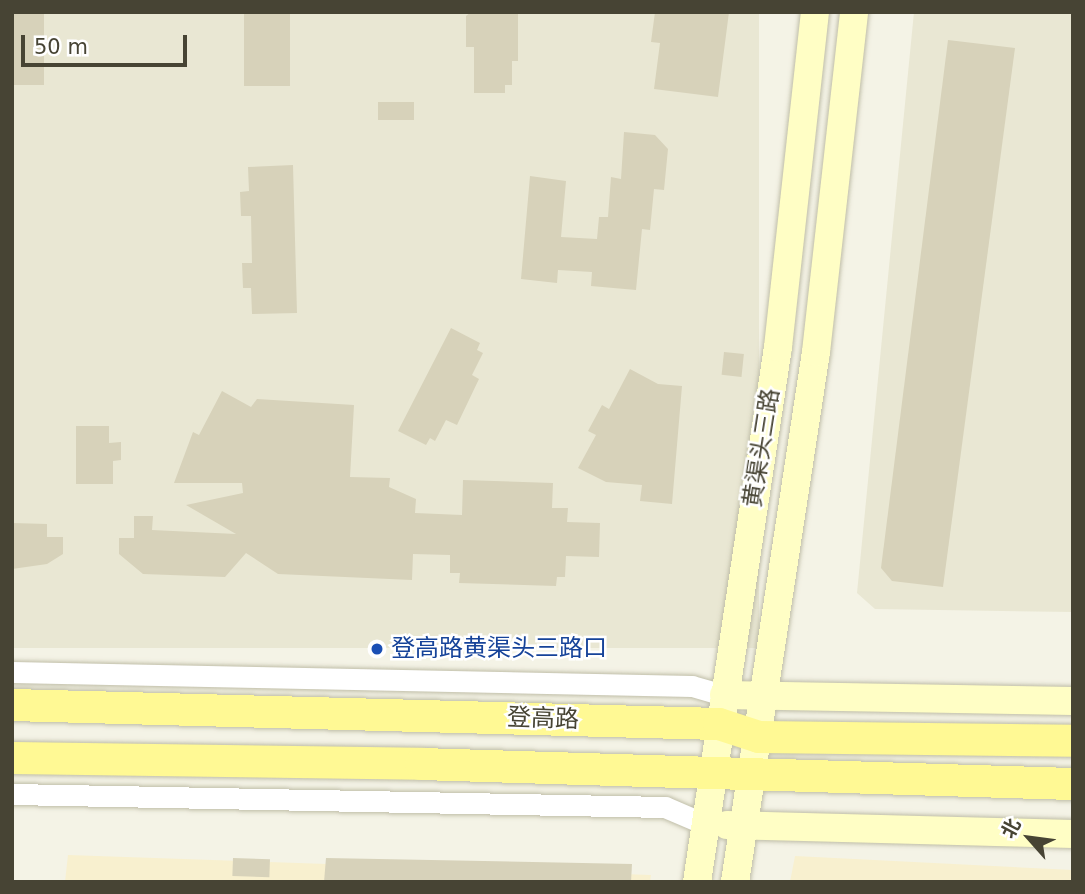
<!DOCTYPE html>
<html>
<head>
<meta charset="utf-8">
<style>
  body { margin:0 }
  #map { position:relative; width:1085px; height:894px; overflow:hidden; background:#f4f3e6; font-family:"DejaVu Sans","Noto Sans SC",sans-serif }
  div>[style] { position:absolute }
  .residential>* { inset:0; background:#e9e7d3; transform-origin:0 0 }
  .commercial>* { inset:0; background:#f8f0cf }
  .building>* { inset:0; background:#d7d2ba; transform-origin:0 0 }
  .roads { filter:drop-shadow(0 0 2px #c0bea8) drop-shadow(0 0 2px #c0bea8) }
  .street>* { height:21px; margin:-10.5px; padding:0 10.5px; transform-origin:10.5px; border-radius:10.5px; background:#fff }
  .secondary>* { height:28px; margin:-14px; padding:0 14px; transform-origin:14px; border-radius:14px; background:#fffec5 }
  .primary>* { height:32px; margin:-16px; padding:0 16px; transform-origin:16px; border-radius:16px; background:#fff994 }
  .dots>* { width:19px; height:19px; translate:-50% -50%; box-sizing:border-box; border:4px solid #fff; border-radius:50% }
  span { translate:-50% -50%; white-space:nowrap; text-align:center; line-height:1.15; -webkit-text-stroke:5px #fff; paint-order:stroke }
  .street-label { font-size:24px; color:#474434 }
  .transit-label { font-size:24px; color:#164399 }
  .left { translate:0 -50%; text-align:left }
  .frame { position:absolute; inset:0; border:14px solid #474434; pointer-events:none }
  .north { position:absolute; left:994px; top:803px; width:70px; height:70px; -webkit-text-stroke:5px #fff; paint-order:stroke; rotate:298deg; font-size:19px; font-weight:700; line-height:28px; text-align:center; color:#474434 }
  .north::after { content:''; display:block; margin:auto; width:24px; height:32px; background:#474434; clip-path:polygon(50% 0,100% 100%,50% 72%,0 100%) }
  .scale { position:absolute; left:21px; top:35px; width:166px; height:32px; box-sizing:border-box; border:4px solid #474434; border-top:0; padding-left:9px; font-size:21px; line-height:24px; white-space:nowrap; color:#474434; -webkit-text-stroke:5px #fff; paint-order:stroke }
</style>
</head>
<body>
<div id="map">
  <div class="residential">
    <i style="left:12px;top:12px;width:747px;height:636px"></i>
    <i style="clip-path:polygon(914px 12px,1073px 12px,1073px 612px,875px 609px,857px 593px)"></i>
  </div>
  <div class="commercial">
    <i style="clip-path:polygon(68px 855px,651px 875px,650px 882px,65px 882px)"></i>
    <i style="clip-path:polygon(795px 856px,1073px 870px,1073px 882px,790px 882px)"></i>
  </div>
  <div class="building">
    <i style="left:12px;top:12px;width:32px;height:73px"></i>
    <i style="left:244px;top:12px;width:46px;height:74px"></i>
    <i style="clip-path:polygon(471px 12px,518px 12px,518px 61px,512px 61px,512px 85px,505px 85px,505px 93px,474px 93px,474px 47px,466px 47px,466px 16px)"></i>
    <i style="clip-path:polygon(655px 12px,729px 12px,718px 97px,654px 89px,660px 43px,651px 42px)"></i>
    <i style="clip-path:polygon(948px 40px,1015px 48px,943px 587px,892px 581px,881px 568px)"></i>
    <i style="left:378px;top:102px;width:36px;height:18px"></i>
    <i style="clip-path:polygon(624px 132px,655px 135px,668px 149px,664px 190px,654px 189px,650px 230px,642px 229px,636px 290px,591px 286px,592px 272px,558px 270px,557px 283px,521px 279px,530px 176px,566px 181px,561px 237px,597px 239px,599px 217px,608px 217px,611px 177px,621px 179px)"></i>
    <i style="clip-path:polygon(293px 165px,297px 313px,252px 314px,251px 288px,243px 288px,242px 263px,252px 263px,251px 216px,241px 216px,240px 192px,249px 191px,248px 167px)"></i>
    <i style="clip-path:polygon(451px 328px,480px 343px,477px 350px,483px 353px,472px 375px,479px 379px,457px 425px,446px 420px,435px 441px,430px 438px,426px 445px,398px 431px)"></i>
    <i style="left:724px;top:352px;width:20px;height:23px;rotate:6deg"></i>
    <i style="clip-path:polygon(630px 369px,658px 384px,682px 386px,672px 504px,640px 501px,642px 485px,606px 482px,578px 468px,596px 435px,588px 431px,602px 405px,609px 409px)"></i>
    <i style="clip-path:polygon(222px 391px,251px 407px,257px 399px,354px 405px,350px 477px,390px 478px,389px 487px,416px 499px,415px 513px,462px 515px,463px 480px,553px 483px,552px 508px,568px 508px,567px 522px,600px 523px,599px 557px,566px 556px,565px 577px,557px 577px,556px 586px,459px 583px,460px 573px,450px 573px,450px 555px,413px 554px,412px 580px,278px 574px,246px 553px,225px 577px,143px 574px,119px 554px,119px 538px,134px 538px,134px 516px,153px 516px,152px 530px,236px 534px,186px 505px,243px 493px,242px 483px,174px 483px,193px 432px,199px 435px)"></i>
    <i style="clip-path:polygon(76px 426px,109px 426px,109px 443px,121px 442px,121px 460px,113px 461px,113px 484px,76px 484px)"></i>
    <i style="clip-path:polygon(12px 523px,47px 524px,47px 537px,63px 537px,63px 554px,47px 564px,12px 569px)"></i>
    <i style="left:233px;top:858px;width:37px;height:18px;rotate:2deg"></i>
    <i style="clip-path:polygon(326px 858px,632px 864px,631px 882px,324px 882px)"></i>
  </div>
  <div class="roads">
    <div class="street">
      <i style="left:12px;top:672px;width:680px;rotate:1.18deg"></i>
      <i style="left:692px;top:686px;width:33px;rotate:16deg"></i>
      <i style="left:12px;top:794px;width:653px;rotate:1.14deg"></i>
      <i style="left:665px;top:807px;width:46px;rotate:23.2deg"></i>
    </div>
    <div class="secondary">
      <i style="left:724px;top:695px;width:349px;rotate:1deg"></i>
      <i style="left:727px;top:825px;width:346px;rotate:1.5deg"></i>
      <i style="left:697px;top:882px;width:541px;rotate:-81.39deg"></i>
      <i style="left:778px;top:347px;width:337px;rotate:-83.7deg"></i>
      <i style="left:735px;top:882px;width:536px;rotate:-81.31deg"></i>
      <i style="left:816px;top:352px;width:342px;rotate:-83.6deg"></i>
    </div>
    <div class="primary">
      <i style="left:12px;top:705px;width:707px;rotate:1.54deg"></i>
      <i style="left:719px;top:724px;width:42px;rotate:18deg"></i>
      <i style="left:759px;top:737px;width:314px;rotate:0.7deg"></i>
      <i style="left:12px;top:758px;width:409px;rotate:0.8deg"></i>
      <i style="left:421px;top:764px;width:652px;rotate:1.76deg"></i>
    </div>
  </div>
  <div class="dots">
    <i style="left:377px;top:649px;background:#1a4fb4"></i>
  </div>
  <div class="street-label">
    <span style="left:762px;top:448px;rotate:-81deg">黄渠头三路</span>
    <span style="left:543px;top:719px;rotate:2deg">登高路</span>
  </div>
  <div class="transit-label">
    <span class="left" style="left:391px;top:649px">登高路黄渠头三路口</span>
  </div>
  <div class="frame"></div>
  <div class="north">北</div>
  <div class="scale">50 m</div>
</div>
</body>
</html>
